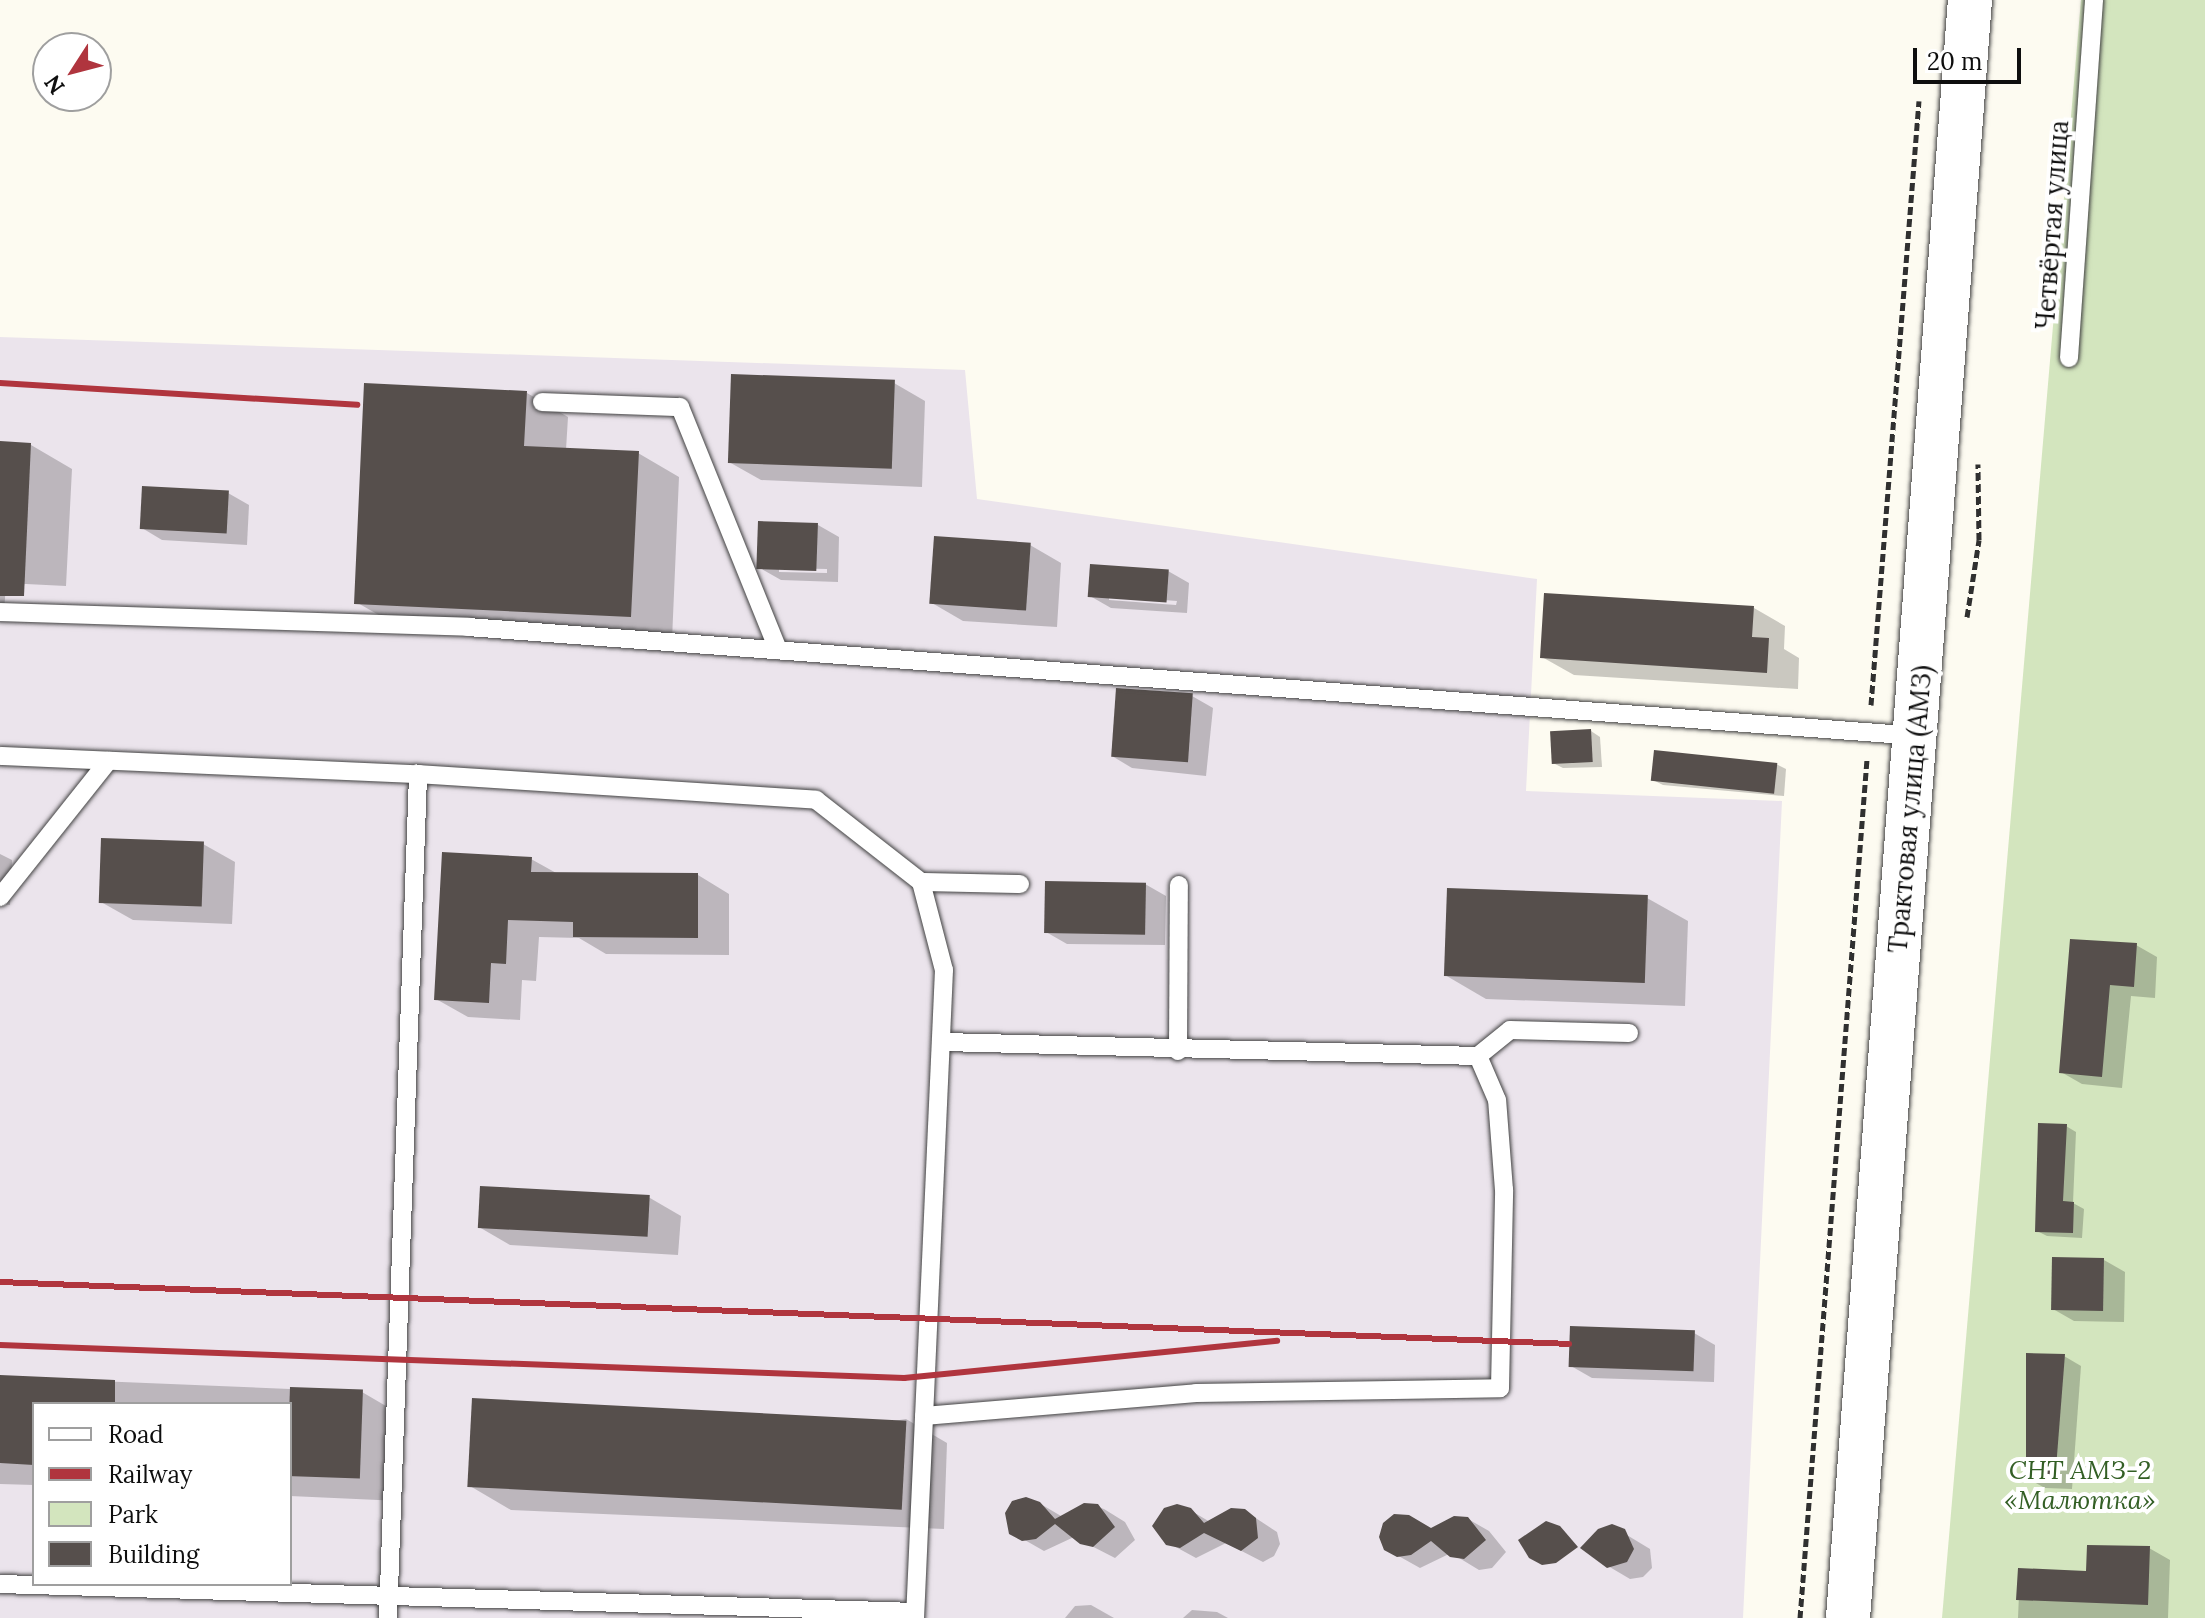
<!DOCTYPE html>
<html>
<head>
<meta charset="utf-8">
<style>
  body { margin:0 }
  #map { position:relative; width:2205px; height:1618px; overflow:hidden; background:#fdfbf1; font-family:Lora,serif }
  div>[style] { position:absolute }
  .industrial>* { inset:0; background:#ebe4ec }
  .green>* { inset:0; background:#d3e5be }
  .shadow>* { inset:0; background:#0003 }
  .building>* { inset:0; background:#564f4c; transform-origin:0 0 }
  .path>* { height:5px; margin-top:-2.5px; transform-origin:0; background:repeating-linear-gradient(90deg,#303030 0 8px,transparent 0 12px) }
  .roads { filter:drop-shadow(0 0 2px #414141) drop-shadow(0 0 2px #414141) }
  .service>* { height:18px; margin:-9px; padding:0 9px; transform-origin:9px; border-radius:9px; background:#fff }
  .tertiary>* { height:44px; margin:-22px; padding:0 22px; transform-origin:22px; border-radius:22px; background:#fff }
  .rail>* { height:6px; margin:-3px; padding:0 3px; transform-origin:3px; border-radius:3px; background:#b0353e }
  span { translate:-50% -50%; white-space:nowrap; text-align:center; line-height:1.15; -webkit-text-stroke:8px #fff; paint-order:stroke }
  .street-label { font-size:26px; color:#0e0e0e }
  .park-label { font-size:26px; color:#335f25; font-style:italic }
  .legend { position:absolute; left:32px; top:1402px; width:260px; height:184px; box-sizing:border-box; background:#fff; border:2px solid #9f9f9f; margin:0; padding:10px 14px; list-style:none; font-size:24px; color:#0e0e0e }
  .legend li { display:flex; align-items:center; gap:16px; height:40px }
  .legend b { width:40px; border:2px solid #9f9f9f }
  .north { position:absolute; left:32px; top:32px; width:80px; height:80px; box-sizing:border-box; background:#fff; border:2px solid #9f9f9f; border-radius:50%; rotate:234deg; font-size:22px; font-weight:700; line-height:32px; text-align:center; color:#0e0e0e }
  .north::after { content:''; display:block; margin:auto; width:28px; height:36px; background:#b0353e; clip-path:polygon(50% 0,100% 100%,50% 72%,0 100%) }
  .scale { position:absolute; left:1913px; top:48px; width:108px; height:36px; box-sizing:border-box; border:4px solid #0e0e0e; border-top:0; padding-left:10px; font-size:24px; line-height:28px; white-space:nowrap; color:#0e0e0e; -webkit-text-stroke:6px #fff; paint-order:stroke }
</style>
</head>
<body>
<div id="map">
  <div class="industrial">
    <i style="clip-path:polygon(evenodd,0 337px,965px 370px,977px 499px,1537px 579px,1526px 791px,1782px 801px,1743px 1618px,0 1618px,0 337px,34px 1404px,290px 1404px,290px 1584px,34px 1584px,34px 1404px)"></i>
  </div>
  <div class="green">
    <i style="clip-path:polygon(2081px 0,2205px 0,2205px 1618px,1942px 1618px)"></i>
  </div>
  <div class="shadow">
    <i style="clip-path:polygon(894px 383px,925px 401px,922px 487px,761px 480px,729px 462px)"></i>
    <i style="clip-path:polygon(527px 393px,568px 417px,566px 450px,638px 453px,679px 477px,672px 640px,398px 626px,356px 602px)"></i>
    <i style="clip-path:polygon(0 443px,31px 445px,72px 469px,66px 586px,6px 583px,4px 613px,0 613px)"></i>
    <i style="clip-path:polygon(228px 493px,249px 505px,247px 545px,162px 540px,142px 528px)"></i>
    <i style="clip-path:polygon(evenodd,818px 525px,839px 537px,838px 582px,781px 580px,760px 568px,818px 525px,779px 568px,827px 569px,827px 573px,779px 572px,779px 568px)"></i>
    <i style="clip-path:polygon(1030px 545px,1061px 563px,1057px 627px,963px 621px,932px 603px)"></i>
    <i style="clip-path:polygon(evenodd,1168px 571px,1189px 583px,1187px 613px,1111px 608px,1090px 596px,1168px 571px,1109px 596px,1177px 601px,1176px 605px,1109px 600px,1109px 596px)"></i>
    <i style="clip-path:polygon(1754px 608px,1785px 626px,1784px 649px,1799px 658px,1798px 689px,1574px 675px,1542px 657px)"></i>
    <i style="clip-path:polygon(1192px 696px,1213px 708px,1206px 776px,1132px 768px,1112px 756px)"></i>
    <i style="clip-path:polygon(1591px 731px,1600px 737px,1602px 767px,1563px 768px,1553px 763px)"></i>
    <i style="clip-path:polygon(1776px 764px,1786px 769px,1784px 796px,1663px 785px,1653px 780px)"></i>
    <i style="clip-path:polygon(203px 844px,235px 862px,232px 924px,133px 920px,101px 902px)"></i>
    <i style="clip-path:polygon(0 854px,12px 860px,10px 905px,0 904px)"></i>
    <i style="clip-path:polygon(531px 859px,558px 874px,698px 875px,729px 894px,729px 955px,606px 954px,579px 938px,539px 937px,536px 981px,522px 980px,520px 1020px,468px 1017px,436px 999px)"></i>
    <i style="clip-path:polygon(1145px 884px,1166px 896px,1165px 945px,1067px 944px,1046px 932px)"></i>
    <i style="clip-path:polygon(1647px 898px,1688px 921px,1685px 1006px,1486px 999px,1445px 975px)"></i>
    <i style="clip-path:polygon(2072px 942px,2136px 945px,2157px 957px,2155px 998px,2131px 996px,2122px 1088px,2082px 1084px,2061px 1072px)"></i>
    <i style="clip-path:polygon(2066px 1126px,2076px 1132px,2073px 1203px,2084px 1209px,2082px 1238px,2047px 1236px,2037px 1231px)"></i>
    <i style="clip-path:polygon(650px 1198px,681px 1216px,678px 1255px,510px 1245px,479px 1227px)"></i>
    <i style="clip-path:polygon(2104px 1260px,2125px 1272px,2124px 1322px,2074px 1321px,2053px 1309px)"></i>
    <i style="clip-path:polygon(1694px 1333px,1715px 1345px,1714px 1382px,1592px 1378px,1571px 1366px)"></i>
    <i style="clip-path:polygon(2064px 1356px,2081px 1366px,2072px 1489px,2045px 1488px,2028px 1479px)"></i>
    <i style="clip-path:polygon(0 1377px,362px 1392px,403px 1416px,400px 1501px,290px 1496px,290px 1404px,34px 1404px,34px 1485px,0 1484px)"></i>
    <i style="clip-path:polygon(906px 1419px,947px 1443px,944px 1529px,511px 1510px,470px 1486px)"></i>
    <i style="clip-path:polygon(1039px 1503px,1061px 1516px,1091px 1505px,1104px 1509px,1125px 1522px,1135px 1540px,1115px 1558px,1074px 1537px,1044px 1551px,1011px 1532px)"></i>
    <i style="clip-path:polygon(1190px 1510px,1210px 1522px,1245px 1511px,1277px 1532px,1280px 1544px,1274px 1556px,1263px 1562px,1226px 1543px,1196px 1558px,1174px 1546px)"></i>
    <i style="clip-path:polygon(1468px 1519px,1489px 1531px,1506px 1552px,1492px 1568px,1479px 1570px,1451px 1553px,1420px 1568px,1386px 1549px)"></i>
    <i style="clip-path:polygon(1612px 1526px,1650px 1549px,1652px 1568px,1643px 1577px,1630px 1579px,1608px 1566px)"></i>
    <i style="clip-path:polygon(2149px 1548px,2170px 1560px,2168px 1618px,2018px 1618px,2020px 1570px,2088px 1574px)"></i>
    <i style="clip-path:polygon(1091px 1605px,1114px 1618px,1065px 1618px,1075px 1606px)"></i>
    <i style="clip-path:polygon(1192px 1610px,1217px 1612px,1228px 1618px,1183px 1618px)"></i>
  </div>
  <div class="building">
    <i style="left:731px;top:374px;width:164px;height:89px;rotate:2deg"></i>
    <i style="clip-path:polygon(364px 383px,527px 391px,524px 446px,639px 451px,631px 617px,354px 604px)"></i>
    <i style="clip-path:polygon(0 441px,31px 443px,24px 596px,0 596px)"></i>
    <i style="left:142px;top:486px;width:87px;height:43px;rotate:3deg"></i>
    <i style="left:758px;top:521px;width:60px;height:48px;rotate:2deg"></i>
    <i style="left:934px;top:536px;width:97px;height:68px;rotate:4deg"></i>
    <i style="left:1090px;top:564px;width:79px;height:33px;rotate:4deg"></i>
    <i style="clip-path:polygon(1544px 593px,1754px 606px,1752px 637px,1769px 638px,1767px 673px,1540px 658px)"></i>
    <i style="left:1116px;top:688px;width:77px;height:69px;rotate:4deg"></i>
    <i style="left:1591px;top:729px;width:33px;height:41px;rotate:87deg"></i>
    <i style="left:1654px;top:750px;width:124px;height:31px;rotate:6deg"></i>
    <i style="left:101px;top:838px;width:103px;height:65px;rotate:2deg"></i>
    <i style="clip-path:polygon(442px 852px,532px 857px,531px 872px,698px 873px,698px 938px,573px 937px,573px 922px,508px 920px,506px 964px,491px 963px,489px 1003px,434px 1000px)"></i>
    <i style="left:1045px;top:881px;width:101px;height:52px;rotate:1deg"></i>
    <i style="left:1447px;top:888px;width:201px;height:88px;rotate:2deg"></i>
    <i style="clip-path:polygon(2070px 939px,2137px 943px,2134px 987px,2110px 985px,2102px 1077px,2059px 1073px)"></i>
    <i style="clip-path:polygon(2038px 1123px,2067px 1124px,2063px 1201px,2074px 1202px,2073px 1233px,2035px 1232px)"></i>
    <i style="left:480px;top:1186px;width:170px;height:42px;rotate:3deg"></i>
    <i style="left:2052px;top:1257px;width:52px;height:53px;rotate:1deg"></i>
    <i style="left:1570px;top:1326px;width:125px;height:41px;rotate:2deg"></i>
    <i style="clip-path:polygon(2026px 1353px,2065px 1354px,2055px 1481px,2026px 1480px)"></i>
    <i style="clip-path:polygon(0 1375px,115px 1380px,115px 1404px,34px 1404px,34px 1465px,0 1463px)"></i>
    <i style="left:290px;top:1387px;width:73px;height:89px;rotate:2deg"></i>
    <i style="left:472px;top:1398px;width:435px;height:89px;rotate:3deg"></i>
    <i style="clip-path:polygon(1026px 1497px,1040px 1502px,1055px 1519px,1084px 1503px,1098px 1504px,1115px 1527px,1093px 1547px,1080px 1544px,1055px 1524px,1036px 1539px,1022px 1541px,1009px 1534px,1005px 1513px,1012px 1501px)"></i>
    <i style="clip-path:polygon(1177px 1504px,1191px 1508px,1204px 1523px,1231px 1508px,1245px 1509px,1256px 1518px,1258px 1538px,1241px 1551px,1204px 1533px,1180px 1548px,1166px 1545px,1152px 1526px,1164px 1508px)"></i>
    <i style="clip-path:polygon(1394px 1514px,1409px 1515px,1431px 1528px,1454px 1516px,1468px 1517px,1486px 1540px,1464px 1559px,1450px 1557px,1431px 1541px,1411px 1555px,1397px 1557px,1384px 1550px,1379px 1537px,1383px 1523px)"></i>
    <i style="clip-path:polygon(1546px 1521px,1560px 1526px,1578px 1547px,1556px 1563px,1542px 1565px,1529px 1558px,1518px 1540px)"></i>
    <i style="clip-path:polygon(1612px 1524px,1625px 1529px,1634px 1549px,1627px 1562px,1607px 1568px,1580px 1548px,1598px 1529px)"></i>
    <i style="clip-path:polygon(2087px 1545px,2150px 1546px,2148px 1605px,2016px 1600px,2018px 1568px,2086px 1571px)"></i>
  </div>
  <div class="path">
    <i style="left:1967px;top:617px;width:78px;rotate:-81.1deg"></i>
    <i style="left:1979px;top:540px;width:76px;rotate:-90.8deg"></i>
    <i style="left:1871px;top:705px;width:606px;rotate:-85.46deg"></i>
    <i style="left:1800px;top:1618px;width:862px;rotate:-85.54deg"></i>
  </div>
  <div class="roads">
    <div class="service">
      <i style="left:2069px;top:358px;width:359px;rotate:-86deg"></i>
      <i style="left:542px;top:402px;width:138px;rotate:2.1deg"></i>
      <i style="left:680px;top:407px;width:262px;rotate:68deg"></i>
      <i style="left:0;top:612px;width:468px;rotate:1.8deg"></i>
      <i style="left:468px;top:627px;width:1452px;rotate:4.3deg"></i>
      <i style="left:0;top:756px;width:418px;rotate:2.5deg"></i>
      <i style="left:418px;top:774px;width:399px;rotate:3.7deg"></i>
      <i style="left:816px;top:800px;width:133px;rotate:38deg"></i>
      <i style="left:921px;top:882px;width:91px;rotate:75.4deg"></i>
      <i style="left:944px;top:970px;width:649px;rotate:92.56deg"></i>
      <i style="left:921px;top:882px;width:99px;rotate:1.2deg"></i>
      <i style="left:0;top:897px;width:174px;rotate:-51.5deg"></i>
      <i style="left:1178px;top:1051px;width:166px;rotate:-89.7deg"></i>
      <i style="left:1478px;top:1056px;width:41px;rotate:-39.1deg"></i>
      <i style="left:1510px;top:1030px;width:119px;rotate:1.4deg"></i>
      <i style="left:924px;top:1416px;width:273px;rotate:-4.8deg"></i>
      <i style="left:1196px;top:1393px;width:304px;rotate:-0.9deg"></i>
      <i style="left:1500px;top:1388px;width:198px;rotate:-88.8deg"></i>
      <i style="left:1504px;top:1190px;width:90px;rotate:-94.4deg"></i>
      <i style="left:1497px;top:1100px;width:48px;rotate:-113.4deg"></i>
      <i style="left:1478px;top:1056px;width:535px;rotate:-178.5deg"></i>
      <i style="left:0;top:1584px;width:915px;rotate:1.75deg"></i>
      <i style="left:388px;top:1618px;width:845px;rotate:-87.96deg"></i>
    </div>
    <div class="tertiary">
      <i style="left:1848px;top:1618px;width:1623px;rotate:-85.69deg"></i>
    </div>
  </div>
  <div class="rail">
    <i style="left:0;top:383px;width:358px;rotate:3.5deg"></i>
    <i style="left:0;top:1282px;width:1570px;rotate:2.26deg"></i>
    <i style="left:0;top:1345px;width:905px;rotate:2.09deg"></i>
    <i style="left:904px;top:1378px;width:375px;rotate:-5.7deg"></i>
  </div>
  <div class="street-label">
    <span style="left:2052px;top:225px;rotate:-86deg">Четвёртая улица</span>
    <span style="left:1910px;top:809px;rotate:-85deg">Трактовая улица (АМЗ)</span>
  </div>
  <div class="park-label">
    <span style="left:2080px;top:1485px">СНТ АМЗ-2<br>«Малютка»</span>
  </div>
  <ul class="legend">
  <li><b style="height:10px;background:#fff"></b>Road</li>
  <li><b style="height:10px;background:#b0353e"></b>Railway</li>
  <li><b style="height:22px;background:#d3e5be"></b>Park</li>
  <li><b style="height:22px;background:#564f4c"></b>Building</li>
  </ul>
  <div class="north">N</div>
  <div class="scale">20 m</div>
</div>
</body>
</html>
